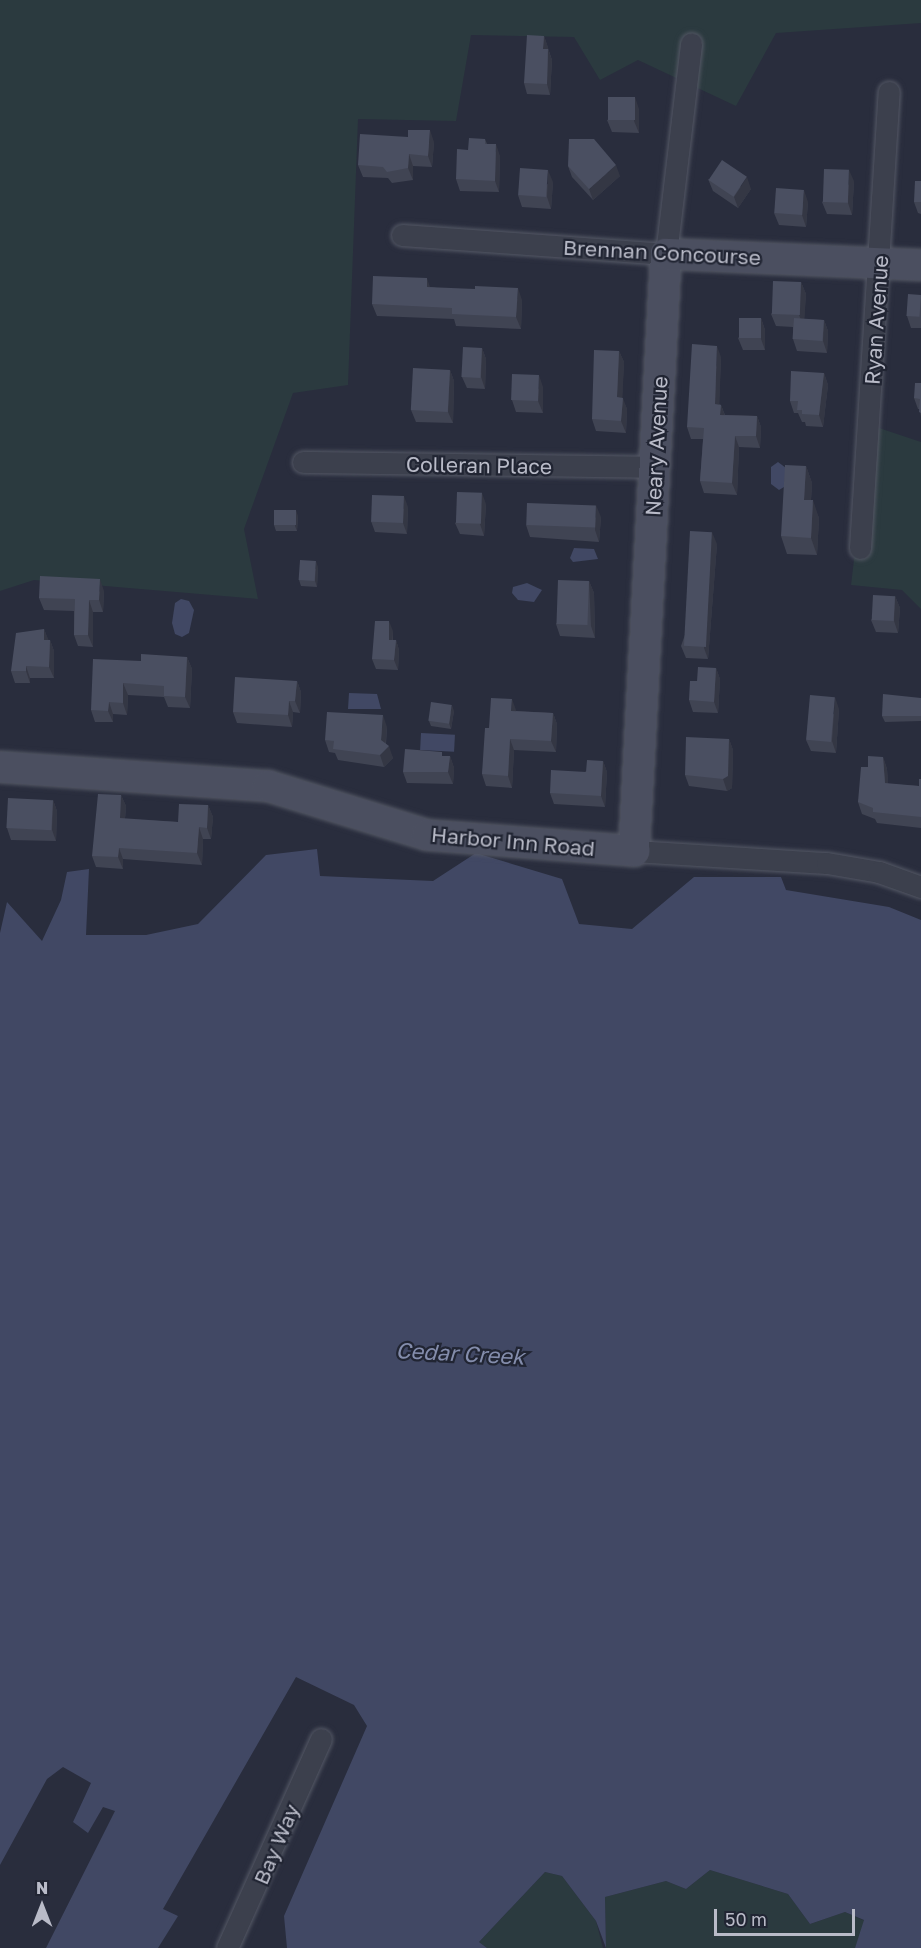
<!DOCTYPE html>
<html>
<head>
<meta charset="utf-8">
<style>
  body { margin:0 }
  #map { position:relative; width:921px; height:1948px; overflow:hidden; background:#292d3d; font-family:"Golos Text",sans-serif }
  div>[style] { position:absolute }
  .green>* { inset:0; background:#2b3a3f }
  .water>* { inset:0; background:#414864; transform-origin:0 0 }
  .roads { filter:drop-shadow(0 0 2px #545865) drop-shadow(0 0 2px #545865) }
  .street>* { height:21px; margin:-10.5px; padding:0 10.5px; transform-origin:10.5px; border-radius:10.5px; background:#3c404d }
  .secondary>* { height:30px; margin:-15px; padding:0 15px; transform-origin:15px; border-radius:15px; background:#4b4f60 }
  .wall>* { inset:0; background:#404453 }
  .shaded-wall>* { inset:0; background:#343744 }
  .building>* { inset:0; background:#4a4f61; transform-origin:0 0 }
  span { translate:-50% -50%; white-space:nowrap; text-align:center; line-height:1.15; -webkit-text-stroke:4.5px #212533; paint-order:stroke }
  .street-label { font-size:21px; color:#b9bbc8 }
  .water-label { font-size:22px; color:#848dac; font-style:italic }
  .north { position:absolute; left:12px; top:1876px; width:60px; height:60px; -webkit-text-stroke:4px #212533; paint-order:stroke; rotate:0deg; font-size:16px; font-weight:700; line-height:24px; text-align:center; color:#b9bbc8 }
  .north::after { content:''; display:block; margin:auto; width:21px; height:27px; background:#b9bbc8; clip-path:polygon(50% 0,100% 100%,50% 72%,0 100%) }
  .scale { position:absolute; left:714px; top:1909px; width:141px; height:27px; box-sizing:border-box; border:3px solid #b9bbc8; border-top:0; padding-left:8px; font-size:18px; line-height:21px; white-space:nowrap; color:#b9bbc8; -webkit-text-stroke:4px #212533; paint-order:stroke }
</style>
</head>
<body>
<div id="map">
  <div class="green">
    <i style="clip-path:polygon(0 0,921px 0,921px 23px,776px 33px,736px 106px,638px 60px,600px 80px,574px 37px,471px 35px,456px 121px,358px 119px,348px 385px,293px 393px,244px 529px,258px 599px,34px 580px,0 591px)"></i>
    <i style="clip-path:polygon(870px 425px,921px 442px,921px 609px,902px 590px,851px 585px)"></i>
    <i style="clip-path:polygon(710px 1870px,788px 1894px,810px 1924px,845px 1912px,865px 1921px,855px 1948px,606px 1948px,605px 1897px,666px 1881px,686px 1889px)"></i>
    <i style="clip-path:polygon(545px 1872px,562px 1876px,596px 1921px,603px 1948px,487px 1948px,479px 1942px)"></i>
  </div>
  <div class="water">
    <i style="clip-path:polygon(778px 462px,786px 468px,784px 487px,779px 490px,771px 484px,771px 467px)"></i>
    <i style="clip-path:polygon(574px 548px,594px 549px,598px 559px,573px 562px,570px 558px)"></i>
    <i style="clip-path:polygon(527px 583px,542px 590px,534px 602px,518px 600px,512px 593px,513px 587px)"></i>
    <i style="clip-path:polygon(181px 599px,189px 601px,194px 610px,189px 633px,182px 637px,175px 634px,172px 623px,175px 603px)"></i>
    <i style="clip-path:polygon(349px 693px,377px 694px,381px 709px,348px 709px)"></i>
    <i style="left:421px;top:733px;width:34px;height:17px;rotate:3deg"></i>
    <i style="clip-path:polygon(317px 849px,320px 876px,433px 881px,476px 853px,562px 879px,579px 924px,632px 929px,694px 877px,781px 877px,786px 890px,889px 907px,921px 920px,921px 1948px,855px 1948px,864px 1920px,845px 1912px,810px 1924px,788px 1894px,710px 1870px,686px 1889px,666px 1881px,605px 1897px,606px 1948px,596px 1921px,562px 1876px,545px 1872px,479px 1942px,487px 1948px,287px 1948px,284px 1916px,367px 1726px,354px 1705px,296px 1677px,163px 1909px,178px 1916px,158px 1948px,46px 1948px,115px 1811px,103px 1807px,88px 1833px,73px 1822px,91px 1783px,63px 1767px,47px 1779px,0 1865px,0 933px,7px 902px,42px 941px,61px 900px,67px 872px,89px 869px,86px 935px,146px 935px,198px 924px,266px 855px)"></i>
  </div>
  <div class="roads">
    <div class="street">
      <i style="left:402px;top:235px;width:265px;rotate:4.1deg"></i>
      <i style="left:666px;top:254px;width:212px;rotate:-83.2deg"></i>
      <i style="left:303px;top:462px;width:353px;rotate:0.8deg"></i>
      <i style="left:860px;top:548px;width:457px;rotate:-86.4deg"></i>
      <i style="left:634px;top:851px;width:193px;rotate:3.6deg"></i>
      <i style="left:827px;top:863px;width:53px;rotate:9.8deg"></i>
      <i style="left:879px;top:872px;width:45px;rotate:19.7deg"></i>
      <i style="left:227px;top:1948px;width:229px;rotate:-65.8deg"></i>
    </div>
    <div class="secondary">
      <i style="left:0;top:767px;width:269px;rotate:4.1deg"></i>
      <i style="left:268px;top:786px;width:166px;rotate:17.1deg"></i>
      <i style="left:427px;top:835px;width:208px;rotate:4.4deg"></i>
      <i style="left:634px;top:851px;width:598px;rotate:-86.93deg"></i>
      <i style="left:666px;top:254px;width:255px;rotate:2.5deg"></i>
    </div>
  </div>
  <div class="wall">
    <i style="clip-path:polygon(544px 36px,552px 60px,550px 95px,527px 94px,524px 83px)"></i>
    <i style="clip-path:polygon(639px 109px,639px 133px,612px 132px,607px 120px)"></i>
    <i style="clip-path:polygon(485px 139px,487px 144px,500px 156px,499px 192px,460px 191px,456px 179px,468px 150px)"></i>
    <i style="clip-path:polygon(434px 142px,432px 167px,413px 166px,413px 180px,392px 183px,388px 178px,363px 177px,358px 165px)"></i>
    <i style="clip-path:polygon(568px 166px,620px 176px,593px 200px,572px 177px)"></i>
    <i style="clip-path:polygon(708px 179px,751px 189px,738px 208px,713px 191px)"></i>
    <i style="clip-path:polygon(854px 181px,852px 215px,827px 214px,822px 202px)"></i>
    <i style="clip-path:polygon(921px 181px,921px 214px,918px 213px,914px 202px)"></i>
    <i style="clip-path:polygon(553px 182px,551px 209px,522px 207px,518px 195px)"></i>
    <i style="clip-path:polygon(808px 202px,806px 227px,779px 225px,774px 213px)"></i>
    <i style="clip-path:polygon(801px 282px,806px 294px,804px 319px,824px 320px,828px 331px,827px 353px,797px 351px,793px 339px,793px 327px,776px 326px,771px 314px)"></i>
    <i style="clip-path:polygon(430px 287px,522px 300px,521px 329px,456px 326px,454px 319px,377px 316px,372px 304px)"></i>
    <i style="clip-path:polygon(921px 295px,921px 328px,911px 328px,907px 316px)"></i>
    <i style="clip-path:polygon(761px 318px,765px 330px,765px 350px,743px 350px,738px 338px)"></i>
    <i style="clip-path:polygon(482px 348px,486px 359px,485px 389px,467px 388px,462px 377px)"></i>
    <i style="clip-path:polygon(619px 351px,624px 362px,622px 398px,627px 409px,626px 433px,596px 431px,592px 419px)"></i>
    <i style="clip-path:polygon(721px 357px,719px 404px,721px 405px,725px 415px,757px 416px,761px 427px,760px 448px,739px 447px,737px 495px,704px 493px,700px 481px,703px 439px,691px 439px,687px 427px)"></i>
    <i style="clip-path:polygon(450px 370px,454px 381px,453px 423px,416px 422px,411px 410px)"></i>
    <i style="clip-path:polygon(824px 373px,828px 385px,823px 427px,806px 426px,805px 422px,802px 422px,798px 413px,794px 413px,790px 401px)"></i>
    <i style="clip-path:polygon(921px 383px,921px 417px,920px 409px,918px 409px,914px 398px)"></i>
    <i style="clip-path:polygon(543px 387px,543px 413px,516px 412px,512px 400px)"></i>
    <i style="clip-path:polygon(806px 466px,812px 483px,811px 500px,819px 518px,817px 555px,787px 554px,781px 536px)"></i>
    <i style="clip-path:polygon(486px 504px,484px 536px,460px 534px,455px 523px)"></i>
    <i style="clip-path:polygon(408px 507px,407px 534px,375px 532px,371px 521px)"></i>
    <i style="clip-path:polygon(298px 516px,297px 531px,276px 531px,274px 525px)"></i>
    <i style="clip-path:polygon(601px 517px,599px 542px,530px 537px,526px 525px)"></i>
    <i style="clip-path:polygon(717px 544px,708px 659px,686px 658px,681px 646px)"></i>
    <i style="clip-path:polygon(318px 567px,317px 587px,301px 586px,299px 580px)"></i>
    <i style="clip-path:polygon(589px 581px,594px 593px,595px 638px,560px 636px,556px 624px)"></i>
    <i style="clip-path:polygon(104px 591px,103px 612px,93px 612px,93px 647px,78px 646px,74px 635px,74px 611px,44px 610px,39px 598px)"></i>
    <i style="clip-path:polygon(895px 596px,900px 608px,898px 633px,876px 632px,871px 620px)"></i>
    <i style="clip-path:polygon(44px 629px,48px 640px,50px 640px,54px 651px,54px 678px,30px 678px,30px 683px,15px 683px,11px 671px)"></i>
    <i style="clip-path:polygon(393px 631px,393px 640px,396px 640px,399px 650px,398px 670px,376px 669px,372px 659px)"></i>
    <i style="clip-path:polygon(187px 657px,192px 669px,190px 708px,168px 707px,164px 697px,128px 695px,127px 715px,113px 714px,113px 722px,95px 722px,91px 710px,141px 661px)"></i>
    <i style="clip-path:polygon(716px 668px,720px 679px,718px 713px,693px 712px,689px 700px,697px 681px)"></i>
    <i style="clip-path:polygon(297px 681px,301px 692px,300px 713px,293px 712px,292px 727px,237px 723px,233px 712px)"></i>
    <i style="clip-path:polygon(921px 698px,921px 721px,885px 722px,882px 716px)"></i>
    <i style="clip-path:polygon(839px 709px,836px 753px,811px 751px,806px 740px)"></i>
    <i style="clip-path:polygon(454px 711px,451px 729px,431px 726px,429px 721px)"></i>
    <i style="clip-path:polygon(516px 711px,553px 713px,557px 724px,556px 752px,514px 750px,512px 788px,486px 786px,482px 774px,489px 728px)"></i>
    <i style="clip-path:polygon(387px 727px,386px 744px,393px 758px,384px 767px,338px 760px,335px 753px,329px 752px,325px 740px)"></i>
    <i style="clip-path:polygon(729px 739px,733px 750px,732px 788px,727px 791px,689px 786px,685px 775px)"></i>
    <i style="clip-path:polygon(444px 756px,450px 756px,454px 768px,453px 784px,407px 783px,403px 772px)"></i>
    <i style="clip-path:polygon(883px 757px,887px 769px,888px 784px,919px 786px,921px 779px,921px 828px,877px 823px,875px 819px,862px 814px,858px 802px,868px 767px)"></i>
    <i style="clip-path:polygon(603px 761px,607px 772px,605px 807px,554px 804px,550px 793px)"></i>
    <i style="clip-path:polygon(121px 795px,126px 806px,125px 819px,178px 822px,208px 805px,213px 817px,211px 839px,203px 839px,202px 865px,123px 859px,123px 869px,96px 867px,92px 856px)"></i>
    <i style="clip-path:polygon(53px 800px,57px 811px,56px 841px,11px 840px,7px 828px)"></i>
  </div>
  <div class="shaded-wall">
    <i style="clip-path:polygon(544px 36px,548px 47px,547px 60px,543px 49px)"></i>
    <i style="clip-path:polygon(548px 49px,552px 60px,550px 95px,547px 84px)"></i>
    <i style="clip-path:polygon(635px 97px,639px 109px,639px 133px,634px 121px)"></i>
    <i style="clip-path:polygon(430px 130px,434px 142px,432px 167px,428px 156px)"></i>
    <i style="clip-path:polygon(496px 144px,500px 156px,499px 192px,495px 181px)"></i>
    <i style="clip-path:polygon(409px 154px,413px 166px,413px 180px,408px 168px)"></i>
    <i style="clip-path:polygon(616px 165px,620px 176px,593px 200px,589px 189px)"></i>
    <i style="clip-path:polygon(548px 170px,553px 182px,551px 209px,547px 197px)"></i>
    <i style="clip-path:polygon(849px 170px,854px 181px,852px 215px,848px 203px)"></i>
    <i style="clip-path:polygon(747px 177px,751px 189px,738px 208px,734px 197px)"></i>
    <i style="clip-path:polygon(804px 190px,808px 202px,806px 227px,802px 215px)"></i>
    <i style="clip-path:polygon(427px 278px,431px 290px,427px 287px)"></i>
    <i style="clip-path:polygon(801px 282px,806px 294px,804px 327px,799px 315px)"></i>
    <i style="clip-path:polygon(518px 288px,522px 300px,521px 329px,516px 317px)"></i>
    <i style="clip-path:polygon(761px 318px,765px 330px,765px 350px,761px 339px)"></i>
    <i style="clip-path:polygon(824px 320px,828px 331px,827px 353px,823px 341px)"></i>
    <i style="clip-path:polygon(717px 346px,721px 357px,719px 416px,715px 404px)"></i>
    <i style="clip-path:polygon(482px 348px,486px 359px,485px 389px,481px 377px)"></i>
    <i style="clip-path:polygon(619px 351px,624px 362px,622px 409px,617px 397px)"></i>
    <i style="clip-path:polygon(450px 370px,454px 381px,453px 423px,448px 412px)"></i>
    <i style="clip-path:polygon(824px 373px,828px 385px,823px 427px,819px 415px)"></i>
    <i style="clip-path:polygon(539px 375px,543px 387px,543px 413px,538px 401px)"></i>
    <i style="clip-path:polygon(623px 398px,627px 409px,626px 433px,621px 421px)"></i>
    <i style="clip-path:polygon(721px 405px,725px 416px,720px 415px)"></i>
    <i style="clip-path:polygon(757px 416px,761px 427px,760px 448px,756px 436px)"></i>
    <i style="clip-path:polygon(735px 436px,739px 447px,737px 495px,732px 483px)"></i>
    <i style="clip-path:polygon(806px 466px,812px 483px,810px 517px,804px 500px)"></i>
    <i style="clip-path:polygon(482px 493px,486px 504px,484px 536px,480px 524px)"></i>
    <i style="clip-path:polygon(404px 496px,408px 507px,407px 534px,403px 523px)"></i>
    <i style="clip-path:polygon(813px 500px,819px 518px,817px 555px,811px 538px)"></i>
    <i style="clip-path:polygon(596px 505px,601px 517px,599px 542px,595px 530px)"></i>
    <i style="clip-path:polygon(296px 510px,298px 516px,297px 531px,295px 526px)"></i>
    <i style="clip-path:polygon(712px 532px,717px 544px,708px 659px,704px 648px)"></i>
    <i style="clip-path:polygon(316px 561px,318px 567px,317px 587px,315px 581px)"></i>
    <i style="clip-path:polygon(100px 579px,104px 591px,103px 612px,99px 600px)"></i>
    <i style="clip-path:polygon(589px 581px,594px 593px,595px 638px,591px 626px)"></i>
    <i style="clip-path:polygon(895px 596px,900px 608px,898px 633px,894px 621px)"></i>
    <i style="clip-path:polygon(89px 600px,93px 612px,93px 647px,88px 635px)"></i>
    <i style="clip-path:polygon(389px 621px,393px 631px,392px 650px,389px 640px)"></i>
    <i style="clip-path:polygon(44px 629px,49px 641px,44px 640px)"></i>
    <i style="clip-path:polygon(50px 640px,54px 651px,54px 678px,49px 667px)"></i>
    <i style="clip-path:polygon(396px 640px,399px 650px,398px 670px,394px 660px)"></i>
    <i style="clip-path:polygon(187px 657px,192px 669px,190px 708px,185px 697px)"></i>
    <i style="clip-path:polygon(26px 666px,30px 678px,30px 683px,26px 671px)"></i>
    <i style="clip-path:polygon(716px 668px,720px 679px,718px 713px,714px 702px)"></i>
    <i style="clip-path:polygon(297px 681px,301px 692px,300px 713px,295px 701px)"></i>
    <i style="clip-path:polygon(123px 683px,128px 695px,127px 715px,123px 703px)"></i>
    <i style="clip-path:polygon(835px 697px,839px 709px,836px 753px,832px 741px)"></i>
    <i style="clip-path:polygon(512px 699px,516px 710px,515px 722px,511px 711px)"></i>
    <i style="clip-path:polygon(289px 701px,293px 712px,292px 727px,288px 715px)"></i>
    <i style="clip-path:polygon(109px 702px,113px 714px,113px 722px,108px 711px)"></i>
    <i style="clip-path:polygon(452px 705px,454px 711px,451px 729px,449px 723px)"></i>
    <i style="clip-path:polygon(553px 713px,557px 724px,556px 752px,551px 741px)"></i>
    <i style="clip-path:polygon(383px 715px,387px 727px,385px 749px,389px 746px,393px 758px,384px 767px,380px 755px)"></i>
    <i style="clip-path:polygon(510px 739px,514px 750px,512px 788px,508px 776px)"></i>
    <i style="clip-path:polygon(729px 739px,733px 750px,732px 788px,727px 791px,723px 779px)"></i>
    <i style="clip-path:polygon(450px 756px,454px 768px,453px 784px,448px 772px)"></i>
    <i style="clip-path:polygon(883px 757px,887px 769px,889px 795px,885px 783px)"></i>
    <i style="clip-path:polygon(603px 761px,607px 772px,605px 807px,601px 796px)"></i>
    <i style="clip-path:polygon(121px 795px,126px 806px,124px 830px,120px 818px)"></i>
    <i style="clip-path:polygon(53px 800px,57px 811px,56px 841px,52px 830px)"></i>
    <i style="clip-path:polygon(208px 805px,213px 817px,211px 839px,207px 828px)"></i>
    <i style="clip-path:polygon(199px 827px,203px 839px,202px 865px,197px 853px)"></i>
    <i style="clip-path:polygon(119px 848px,123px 859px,123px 869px,118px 857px)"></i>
  </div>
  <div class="building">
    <i style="clip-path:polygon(527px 35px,544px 36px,543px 49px,548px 49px,547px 84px,524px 83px)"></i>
    <i style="left:608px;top:97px;width:27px;height:23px"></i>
    <i style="clip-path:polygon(408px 130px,430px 130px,428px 156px,409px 154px,408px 168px,387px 172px,383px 167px,358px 165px,360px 134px,408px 137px)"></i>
    <i style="clip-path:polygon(469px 138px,485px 139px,485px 144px,496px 144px,495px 181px,456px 179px,457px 149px,468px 150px)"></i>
    <i style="clip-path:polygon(569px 139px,594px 139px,616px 165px,589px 189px,568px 166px)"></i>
    <i style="left:722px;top:160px;width:30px;height:24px;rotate:34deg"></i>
    <i style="left:520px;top:168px;width:28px;height:27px;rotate:4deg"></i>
    <i style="left:824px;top:169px;width:25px;height:33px;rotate:2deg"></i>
    <i style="clip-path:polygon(915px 181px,921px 181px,921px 202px,914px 202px)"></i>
    <i style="left:776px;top:188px;width:28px;height:25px;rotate:4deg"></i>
    <i style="clip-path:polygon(373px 276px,427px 278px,427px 287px,475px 289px,475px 286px,518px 288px,516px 317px,452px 314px,452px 308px,372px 304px)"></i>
    <i style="left:773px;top:281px;width:28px;height:33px;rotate:2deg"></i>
    <i style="left:908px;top:294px;width:13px;height:22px;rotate:4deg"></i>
    <i style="left:739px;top:318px;width:22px;height:20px"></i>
    <i style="left:794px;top:318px;width:30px;height:21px;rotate:4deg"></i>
    <i style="clip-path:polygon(692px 344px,717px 346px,715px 404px,721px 405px,720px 415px,757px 416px,756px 436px,735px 436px,732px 483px,700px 481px,704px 428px,687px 427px)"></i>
    <i style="left:463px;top:347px;width:19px;height:30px;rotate:3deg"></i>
    <i style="clip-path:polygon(594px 350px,619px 351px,617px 397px,623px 398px,621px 421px,592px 419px)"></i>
    <i style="left:413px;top:368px;width:37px;height:42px;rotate:3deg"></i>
    <i style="clip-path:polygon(791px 371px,824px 373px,819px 415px,802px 414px,802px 410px,797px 410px,798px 401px,790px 401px)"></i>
    <i style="left:512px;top:374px;width:27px;height:26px;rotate:2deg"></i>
    <i style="clip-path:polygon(915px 383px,921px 383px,921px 413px,919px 412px,920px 399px,914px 398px)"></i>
    <i style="clip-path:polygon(785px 465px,806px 466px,804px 500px,813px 500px,811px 538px,781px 536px)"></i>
    <i style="left:457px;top:492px;width:25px;height:31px;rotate:2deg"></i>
    <i style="left:404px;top:496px;width:27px;height:32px;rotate:92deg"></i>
    <i style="left:527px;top:503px;width:69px;height:22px;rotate:2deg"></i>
    <i style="left:274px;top:510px;width:22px;height:15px"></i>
    <i style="left:690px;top:531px;width:22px;height:115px;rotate:3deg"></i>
    <i style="left:300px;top:560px;width:16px;height:20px;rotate:4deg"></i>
    <i style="clip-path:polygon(40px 576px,100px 579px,99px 600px,89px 600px,88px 635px,74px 635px,75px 599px,39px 598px)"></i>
    <i style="left:558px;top:580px;width:31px;height:44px;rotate:2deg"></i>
    <i style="left:873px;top:595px;width:22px;height:25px;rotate:3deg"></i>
    <i style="clip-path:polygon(375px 621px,389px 621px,389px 640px,396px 640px,394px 660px,372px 659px)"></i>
    <i style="clip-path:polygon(44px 629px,44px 640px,50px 640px,49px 667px,26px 666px,26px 671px,11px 671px,16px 633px)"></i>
    <i style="clip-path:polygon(141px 654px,187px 657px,185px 697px,164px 696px,164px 686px,123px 683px,123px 703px,109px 702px,108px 711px,91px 710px,93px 659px,141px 661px)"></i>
    <i style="clip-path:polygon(698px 667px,716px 668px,714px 702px,689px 700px,690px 681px,697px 681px)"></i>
    <i style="clip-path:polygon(235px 677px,297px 681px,295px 701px,289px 701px,288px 715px,233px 712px)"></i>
    <i style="clip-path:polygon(883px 694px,921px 698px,921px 716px,882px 716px)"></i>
    <i style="left:810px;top:695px;width:25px;height:45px;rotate:5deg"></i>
    <i style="clip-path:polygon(491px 698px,512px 699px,511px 711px,553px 713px,551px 741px,510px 739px,508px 776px,482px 774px,485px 728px,489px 728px)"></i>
    <i style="left:431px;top:702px;width:21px;height:19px;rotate:8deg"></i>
    <i style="clip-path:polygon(327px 712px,383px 715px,381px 740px,389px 746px,380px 755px,333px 749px,334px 741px,325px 740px)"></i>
    <i style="clip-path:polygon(686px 737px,729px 739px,728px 776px,723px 779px,685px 775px)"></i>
    <i style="clip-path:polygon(405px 749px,442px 752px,442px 756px,450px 756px,448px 772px,403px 772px)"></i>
    <i style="clip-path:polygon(868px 756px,883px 757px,885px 783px,919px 786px,919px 779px,921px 779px,921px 817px,873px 812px,873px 808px,858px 802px,861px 767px,868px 767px)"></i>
    <i style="clip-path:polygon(587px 760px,603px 761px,601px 796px,550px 793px,551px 770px,586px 772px)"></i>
    <i style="clip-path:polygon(98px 794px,121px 795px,120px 818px,178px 822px,179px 804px,208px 805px,207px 828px,199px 827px,197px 853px,119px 848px,118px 857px,92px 856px)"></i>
    <i style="left:8px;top:798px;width:45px;height:30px;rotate:3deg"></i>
  </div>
  <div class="street-label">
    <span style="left:662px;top:252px;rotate:3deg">Brennan Concourse</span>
    <span style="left:876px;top:320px;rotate:-86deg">Ryan Avenue</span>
    <span style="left:656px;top:446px;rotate:-87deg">Neary Avenue</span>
    <span style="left:479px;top:465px;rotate:1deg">Colleran Place</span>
    <span style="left:513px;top:841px;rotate:5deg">Harbor Inn Road</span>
    <span style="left:276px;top:1844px;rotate:-67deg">Bay Way</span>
  </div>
  <div class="water-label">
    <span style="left:460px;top:1353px;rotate:3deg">Cedar Creek</span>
  </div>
  <div class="north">N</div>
  <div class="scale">50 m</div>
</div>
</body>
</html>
